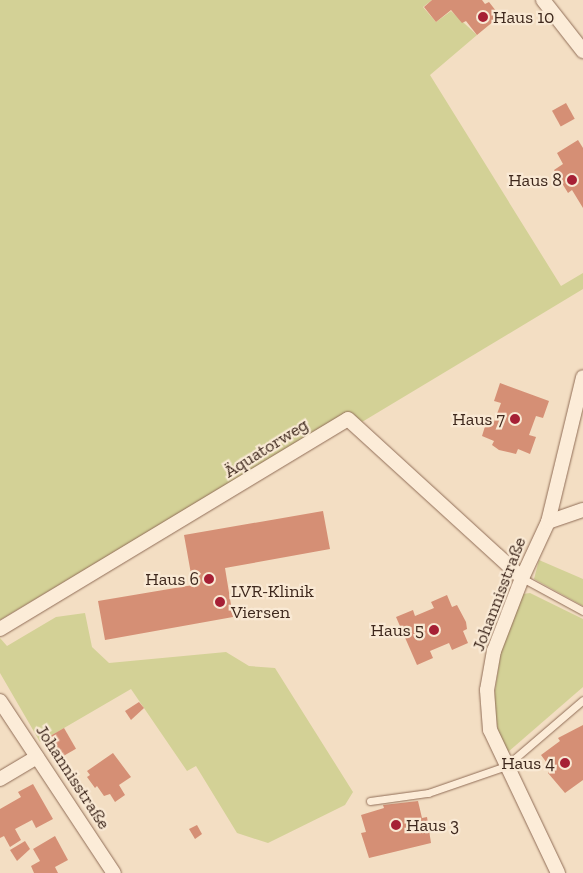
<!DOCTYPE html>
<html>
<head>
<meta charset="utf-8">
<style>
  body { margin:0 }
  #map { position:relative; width:583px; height:873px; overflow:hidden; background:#f3dec3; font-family:"Zilla Slab",serif }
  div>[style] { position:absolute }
  .green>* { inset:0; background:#d3d196 }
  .building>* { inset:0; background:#d58f75; transform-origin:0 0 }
  .roads { filter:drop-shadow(0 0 1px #906d57) drop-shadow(0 0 1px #906d57) }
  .service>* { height:7px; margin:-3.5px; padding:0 3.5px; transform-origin:3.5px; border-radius:3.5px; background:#fcecd8 }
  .minor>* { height:14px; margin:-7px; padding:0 7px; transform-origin:7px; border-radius:7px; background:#fcecd8 }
  .dots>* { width:14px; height:14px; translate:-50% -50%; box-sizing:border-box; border:2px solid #f9e9d4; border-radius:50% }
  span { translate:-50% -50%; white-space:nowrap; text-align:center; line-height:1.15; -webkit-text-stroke:4.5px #f9e9d4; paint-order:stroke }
  .poi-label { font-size:18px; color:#3e281d }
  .left { translate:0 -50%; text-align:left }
  .right { translate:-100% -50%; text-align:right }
  .street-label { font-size:18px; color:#3e281d }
</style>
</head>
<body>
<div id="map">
  <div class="green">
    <i style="clip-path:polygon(0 0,432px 0,423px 7px,436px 22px,451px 11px,477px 35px,430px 75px,561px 286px,583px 273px,583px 289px,362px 422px,350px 412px,0 620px)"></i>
    <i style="clip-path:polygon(539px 560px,583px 579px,583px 606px,534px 579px)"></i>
    <i style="clip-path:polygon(530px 593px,583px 619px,583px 687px,508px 752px,502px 750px,493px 704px,501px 650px,523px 594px)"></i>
    <i style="clip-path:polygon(85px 613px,92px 647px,109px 663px,226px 652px,249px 666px,275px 668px,353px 792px,345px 805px,268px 843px,237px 833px,196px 766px,187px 771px,131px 689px,40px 742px,0 673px,0 638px,7px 646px,56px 617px)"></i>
  </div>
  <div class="building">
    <i style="clip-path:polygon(432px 0,482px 0,485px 4px,489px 2px,500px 16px,477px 35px,466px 21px,462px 23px,451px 10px,436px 22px,424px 7px)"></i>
    <i style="left:566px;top:103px;width:18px;height:16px;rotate:61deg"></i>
    <i style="clip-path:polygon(578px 140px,583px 148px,583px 208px,572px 190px,568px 193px,554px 170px,563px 164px,557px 153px)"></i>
    <i style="clip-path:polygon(500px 383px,549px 401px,543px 418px,536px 416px,529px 435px,536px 437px,530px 454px,518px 449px,516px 454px,499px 450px,492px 445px,494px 441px,482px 436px,487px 420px,494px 422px,501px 403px,494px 401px)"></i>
    <i style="clip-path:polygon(323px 511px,330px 549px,225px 568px,233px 617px,105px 640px,98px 601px,193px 585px,184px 535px)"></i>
    <i style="clip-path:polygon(447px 595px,452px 607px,457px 605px,466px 622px,467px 629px,463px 631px,468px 643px,452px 650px,449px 643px,430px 651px,433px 658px,417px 665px,396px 617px,413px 610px,415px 616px,434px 608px,431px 602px)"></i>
    <i style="clip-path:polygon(139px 702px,144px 708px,131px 720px,125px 711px)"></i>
    <i style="clip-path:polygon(583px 725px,583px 780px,565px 793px,548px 773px,552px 770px,541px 755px,560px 741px,558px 738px)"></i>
    <i style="left:64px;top:728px;width:24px;height:25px;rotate:60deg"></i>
    <i style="clip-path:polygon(113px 753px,131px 777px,119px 785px,125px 795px,115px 802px,110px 794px,104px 796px,97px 786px,95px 788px,87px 777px,90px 775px,87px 771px)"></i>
    <i style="clip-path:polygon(33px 784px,53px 819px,36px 828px,32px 820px,15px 829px,21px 840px,10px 847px,4px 836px,0 838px,0 809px,21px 797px,18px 792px)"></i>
    <i style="clip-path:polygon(418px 801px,422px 818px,427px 817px,431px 843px,369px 858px,361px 833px,366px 832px,361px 815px,384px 808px,383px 805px)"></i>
    <i style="clip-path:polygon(197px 825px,202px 834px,195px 839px,189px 829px)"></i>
    <i style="clip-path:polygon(55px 836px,68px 860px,55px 867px,58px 873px,34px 873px,31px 866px,40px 861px,33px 849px)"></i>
    <i style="clip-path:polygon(25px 841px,30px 849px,17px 861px,10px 850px)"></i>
  </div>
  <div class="roads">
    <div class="service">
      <i style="left:522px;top:578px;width:69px;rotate:28.4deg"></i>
      <i style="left:370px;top:801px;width:59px;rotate:-7.9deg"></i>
      <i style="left:428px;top:793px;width:83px;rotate:-19.1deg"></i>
      <i style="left:506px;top:766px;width:101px;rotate:-40.6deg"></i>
    </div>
    <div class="minor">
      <i style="left:543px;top:0;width:65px;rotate:51.9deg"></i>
      <i style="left:548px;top:522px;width:37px;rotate:-19deg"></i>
      <i style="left:0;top:629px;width:406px;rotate:-31.1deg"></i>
      <i style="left:348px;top:419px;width:236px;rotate:42.4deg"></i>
      <i style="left:0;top:701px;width:206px;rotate:56.5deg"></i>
      <i style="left:0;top:779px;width:43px;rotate:-30.7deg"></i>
      <i style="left:558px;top:873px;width:158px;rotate:-115.4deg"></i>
      <i style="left:490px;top:730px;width:40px;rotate:-94.3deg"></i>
      <i style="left:487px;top:690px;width:40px;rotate:-80deg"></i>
      <i style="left:494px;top:651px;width:78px;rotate:-69deg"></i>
      <i style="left:522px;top:578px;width:62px;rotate:-65.1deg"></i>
      <i style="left:548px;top:522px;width:149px;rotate:-76.4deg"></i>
    </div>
  </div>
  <div class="dots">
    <i style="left:483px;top:17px;background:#a62035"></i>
    <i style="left:572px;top:180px;background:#a62035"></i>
    <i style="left:515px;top:419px;background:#a62035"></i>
    <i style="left:209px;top:579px;background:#a62035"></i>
    <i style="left:220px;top:602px;background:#a62035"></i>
    <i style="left:434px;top:630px;background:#a62035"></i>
    <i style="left:565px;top:763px;background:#a62035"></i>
    <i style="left:396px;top:825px;background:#a62035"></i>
  </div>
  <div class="poi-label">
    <span class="left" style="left:493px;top:17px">Haus 10</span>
    <span class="right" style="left:562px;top:180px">Haus 8</span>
    <span class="right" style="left:505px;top:419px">Haus 7</span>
    <span class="right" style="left:199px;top:579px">Haus 6</span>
    <span class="left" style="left:231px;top:602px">LVR-Klinik<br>Viersen</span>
    <span class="right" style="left:424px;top:630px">Haus 5</span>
    <span class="right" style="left:555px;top:763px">Haus 4</span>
    <span class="left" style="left:406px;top:825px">Haus 3</span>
  </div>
  <div class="street-label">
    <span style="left:266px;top:448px;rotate:-32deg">Äquatorweg</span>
    <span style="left:499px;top:594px;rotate:-69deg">Johannisstraße</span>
    <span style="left:73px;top:777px;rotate:57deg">Johannisstraße</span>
  </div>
</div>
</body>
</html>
